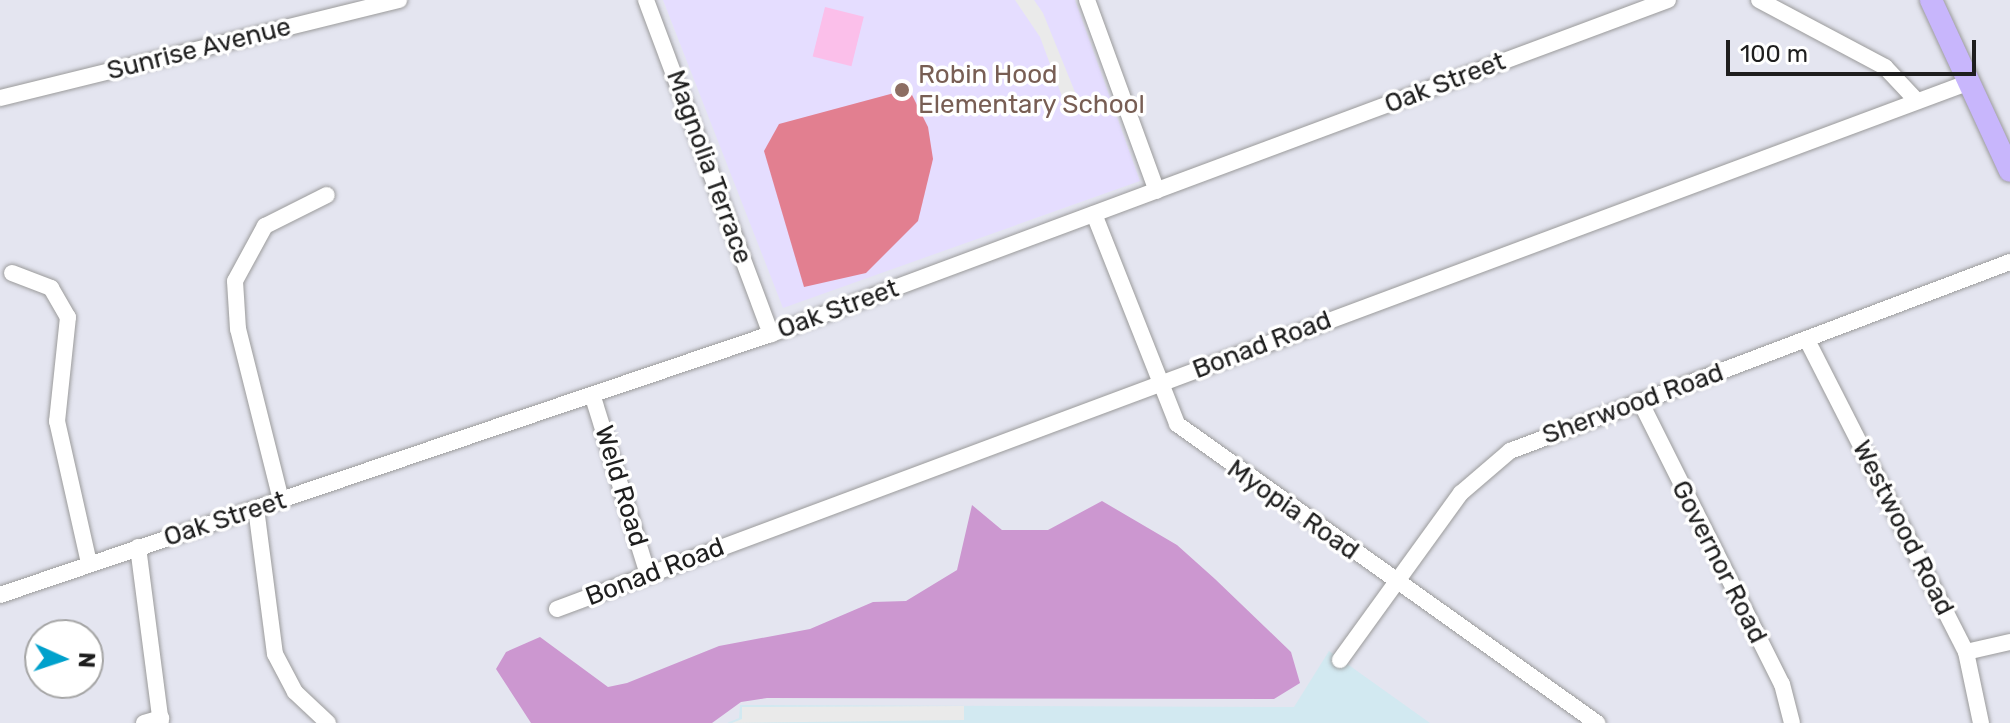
<!DOCTYPE html>
<html>
<head>
<meta charset="utf-8">
<style>
  body { margin:0 }
  #map { position:relative; width:2010px; height:723px; overflow:hidden; background:#e4e5f0; font-family:Rubik,sans-serif }
  div>[style] { position:absolute }
  .commercial>* { inset:0; background:#d2e9f1 }
  .education>* { inset:0; background:#e5ddff }
  .forest>* { inset:0; background:#cc97d0 }
  .park>* { inset:0; background:#fbbfea; transform-origin:0 0 }
  .pitch>* { inset:0; background:#e27f90 }
  .parking>* { inset:0; background:#eaeaea }
  .roads { filter:drop-shadow(0 0 2px #9b9b9b) drop-shadow(0 0 2px #9b9b9b) }
  .street>* { height:16px; margin:-8px; padding:0 8px; transform-origin:8px; border-radius:8px; background:#fff }
  .secondary>* { height:22px; margin:-11px; padding:0 11px; transform-origin:11px; border-radius:11px; background:#c8b6fc }
  .dots>* { width:22px; height:22px; translate:-50% -50%; box-sizing:border-box; border:4px solid #fff; border-radius:50% }
  span { translate:-50% -50%; white-space:nowrap; text-align:center; line-height:1.15; -webkit-text-stroke:7px #fff; paint-order:stroke }
  .street-label { font-size:26px; color:#1e1e1e }
  .education-label { font-size:26px; color:#785e54 }
  .left { translate:0 -50%; text-align:left }
  .north { position:absolute; left:24px; top:619px; width:80px; height:80px; box-sizing:border-box; background:#fff; border:2px solid #a5a5a5; border-radius:50%; rotate:93deg; font-size:22px; font-weight:700; line-height:32px; text-align:center; color:#1e1e1e }
  .north::after { content:''; display:block; margin:auto; width:28px; height:36px; background:#00a1cc; clip-path:polygon(50% 0,100% 100%,50% 72%,0 100%) }
  .scale { position:absolute; left:1726px; top:40px; width:250px; height:36px; box-sizing:border-box; border:4px solid #1e1e1e; border-top:0; padding-left:10px; font-size:24px; line-height:28px; white-space:nowrap; color:#1e1e1e; -webkit-text-stroke:6px #fff; paint-order:stroke }
</style>
</head>
<body>
<div id="map">
  <div class="commercial">
    <i style="clip-path:polygon(1329px 651px,1430px 723px,727px 723px,739px 718px,740px 705px,1294px 707px)"></i>
  </div>
  <div class="education">
    <i style="clip-path:polygon(663px 0,1075px 0,1140px 181px,783px 308px)"></i>
  </div>
  <div class="forest">
    <i style="clip-path:polygon(1102px 501px,1177px 545px,1215px 579px,1291px 652px,1300px 683px,1274px 699px,767px 698px,741px 702px,712px 723px,531px 723px,496px 669px,506px 652px,540px 637px,608px 687px,627px 683px,719px 646px,810px 629px,873px 602px,906px 601px,957px 570px,972px 505px,1002px 530px,1048px 530px)"></i>
  </div>
  <div class="park">
    <i style="left:825px;top:7px;width:40px;height:51px;rotate:14deg"></i>
  </div>
  <div class="pitch">
    <i style="clip-path:polygon(909px 89px,928px 127px,933px 159px,918px 221px,866px 273px,804px 287px,764px 151px,779px 124px)"></i>
  </div>
  <div class="parking">
    <i style="clip-path:polygon(1015px 0,1034px 0,1043px 13px,1079px 102px,1066px 107px,1040px 37px)"></i>
    <i style="clip-path:polygon(964px 706px,964px 720px,732px 723px,742px 719px,742px 707px)"></i>
  </div>
  <div class="roads">
    <div class="street">
      <i style="left:646px;top:0;width:357px;rotate:69.5deg"></i>
      <i style="left:1087px;top:0;width:203px;rotate:69.9deg"></i>
      <i style="left:1759px;top:0;width:143px;rotate:28deg"></i>
      <i style="left:1885px;top:67px;width:45px;rotate:46.8deg"></i>
      <i style="left:0;top:98px;width:411px;rotate:-13.8deg"></i>
      <i style="left:1094px;top:214px;width:226px;rotate:68.4deg"></i>
      <i style="left:1177px;top:424px;width:516px;rotate:35.45deg"></i>
      <i style="left:12px;top:273px;width:42px;rotate:21deg"></i>
      <i style="left:51px;top:288px;width:34px;rotate:60deg"></i>
      <i style="left:68px;top:317px;width:105px;rotate:96deg"></i>
      <i style="left:57px;top:421px;width:146px;rotate:77.3deg"></i>
      <i style="left:1807px;top:340px;width:350px;rotate:63deg"></i>
      <i style="left:1966px;top:652px;width:73px;rotate:78.1deg"></i>
      <i style="left:593px;top:397px;width:186px;rotate:72.8deg"></i>
      <i style="left:1640px;top:401px;width:317px;rotate:63.4deg"></i>
      <i style="left:1782px;top:684px;width:40px;rotate:75.6deg"></i>
      <i style="left:281px;top:500px;width:176px;rotate:-104.1deg"></i>
      <i style="left:238px;top:329px;width:48px;rotate:-93.6deg"></i>
      <i style="left:235px;top:281px;width:63px;rotate:-61.4deg"></i>
      <i style="left:265px;top:226px;width:69px;rotate:-26.6deg"></i>
      <i style="left:256px;top:508px;width:147px;rotate:82.6deg"></i>
      <i style="left:275px;top:654px;width:43px;rotate:62.2deg"></i>
      <i style="left:295px;top:692px;width:45px;rotate:43.2deg"></i>
      <i style="left:138px;top:547px;width:177px;rotate:82.6deg"></i>
      <i style="left:0;top:595px;width:814px;rotate:-18.7deg"></i>
      <i style="left:771px;top:334px;width:957px;rotate:-20.42deg"></i>
      <i style="left:557px;top:609px;width:1505px;rotate:-20.46deg"></i>
      <i style="left:1966px;top:652px;width:45px;rotate:-12.8deg"></i>
      <i style="left:1340px;top:660px;width:206px;rotate:-54.1deg"></i>
      <i style="left:1461px;top:493px;width:65px;rotate:-40.6deg"></i>
      <i style="left:1510px;top:451px;width:535px;rotate:-20.71deg"></i>
      <i style="left:144px;top:723px;width:18px;rotate:-16deg"></i>
    </div>
    <div class="secondary">
      <i style="left:1931px;top:0;width:188px;rotate:65.2deg"></i>
    </div>
  </div>
  <div class="dots">
    <i style="left:902px;top:90px;background:#8d6e63"></i>
  </div>
  <div class="street-label">
    <span style="left:199px;top:49px;rotate:-14deg">Sunrise Avenue</span>
    <span style="left:1445px;top:83px;rotate:-21deg">Oak Street</span>
    <span style="left:709px;top:167px;rotate:70deg">Magnolia Terrace</span>
    <span style="left:838px;top:309px;rotate:-20deg">Oak Street</span>
    <span style="left:1262px;top:345px;rotate:-21deg">Bonad Road</span>
    <span style="left:1633px;top:404px;rotate:-20deg">Sherwood Road</span>
    <span style="left:621px;top:486px;rotate:73deg">Weld Road</span>
    <span style="left:1293px;top:510px;rotate:35deg">Myopia Road</span>
    <span style="left:225px;top:519px;rotate:-18deg">Oak Street</span>
    <span style="left:1903px;top:528px;rotate:63deg">Westwood Road</span>
    <span style="left:1719px;top:562px;rotate:63deg">Governor Road</span>
    <span style="left:655px;top:572px;rotate:-21deg">Bonad Road</span>
  </div>
  <div class="education-label">
    <span class="left" style="left:918px;top:90px">Robin Hood<br>Elementary School</span>
  </div>
  <div class="north">N</div>
  <div class="scale">100 m</div>
</div>
</body>
</html>
